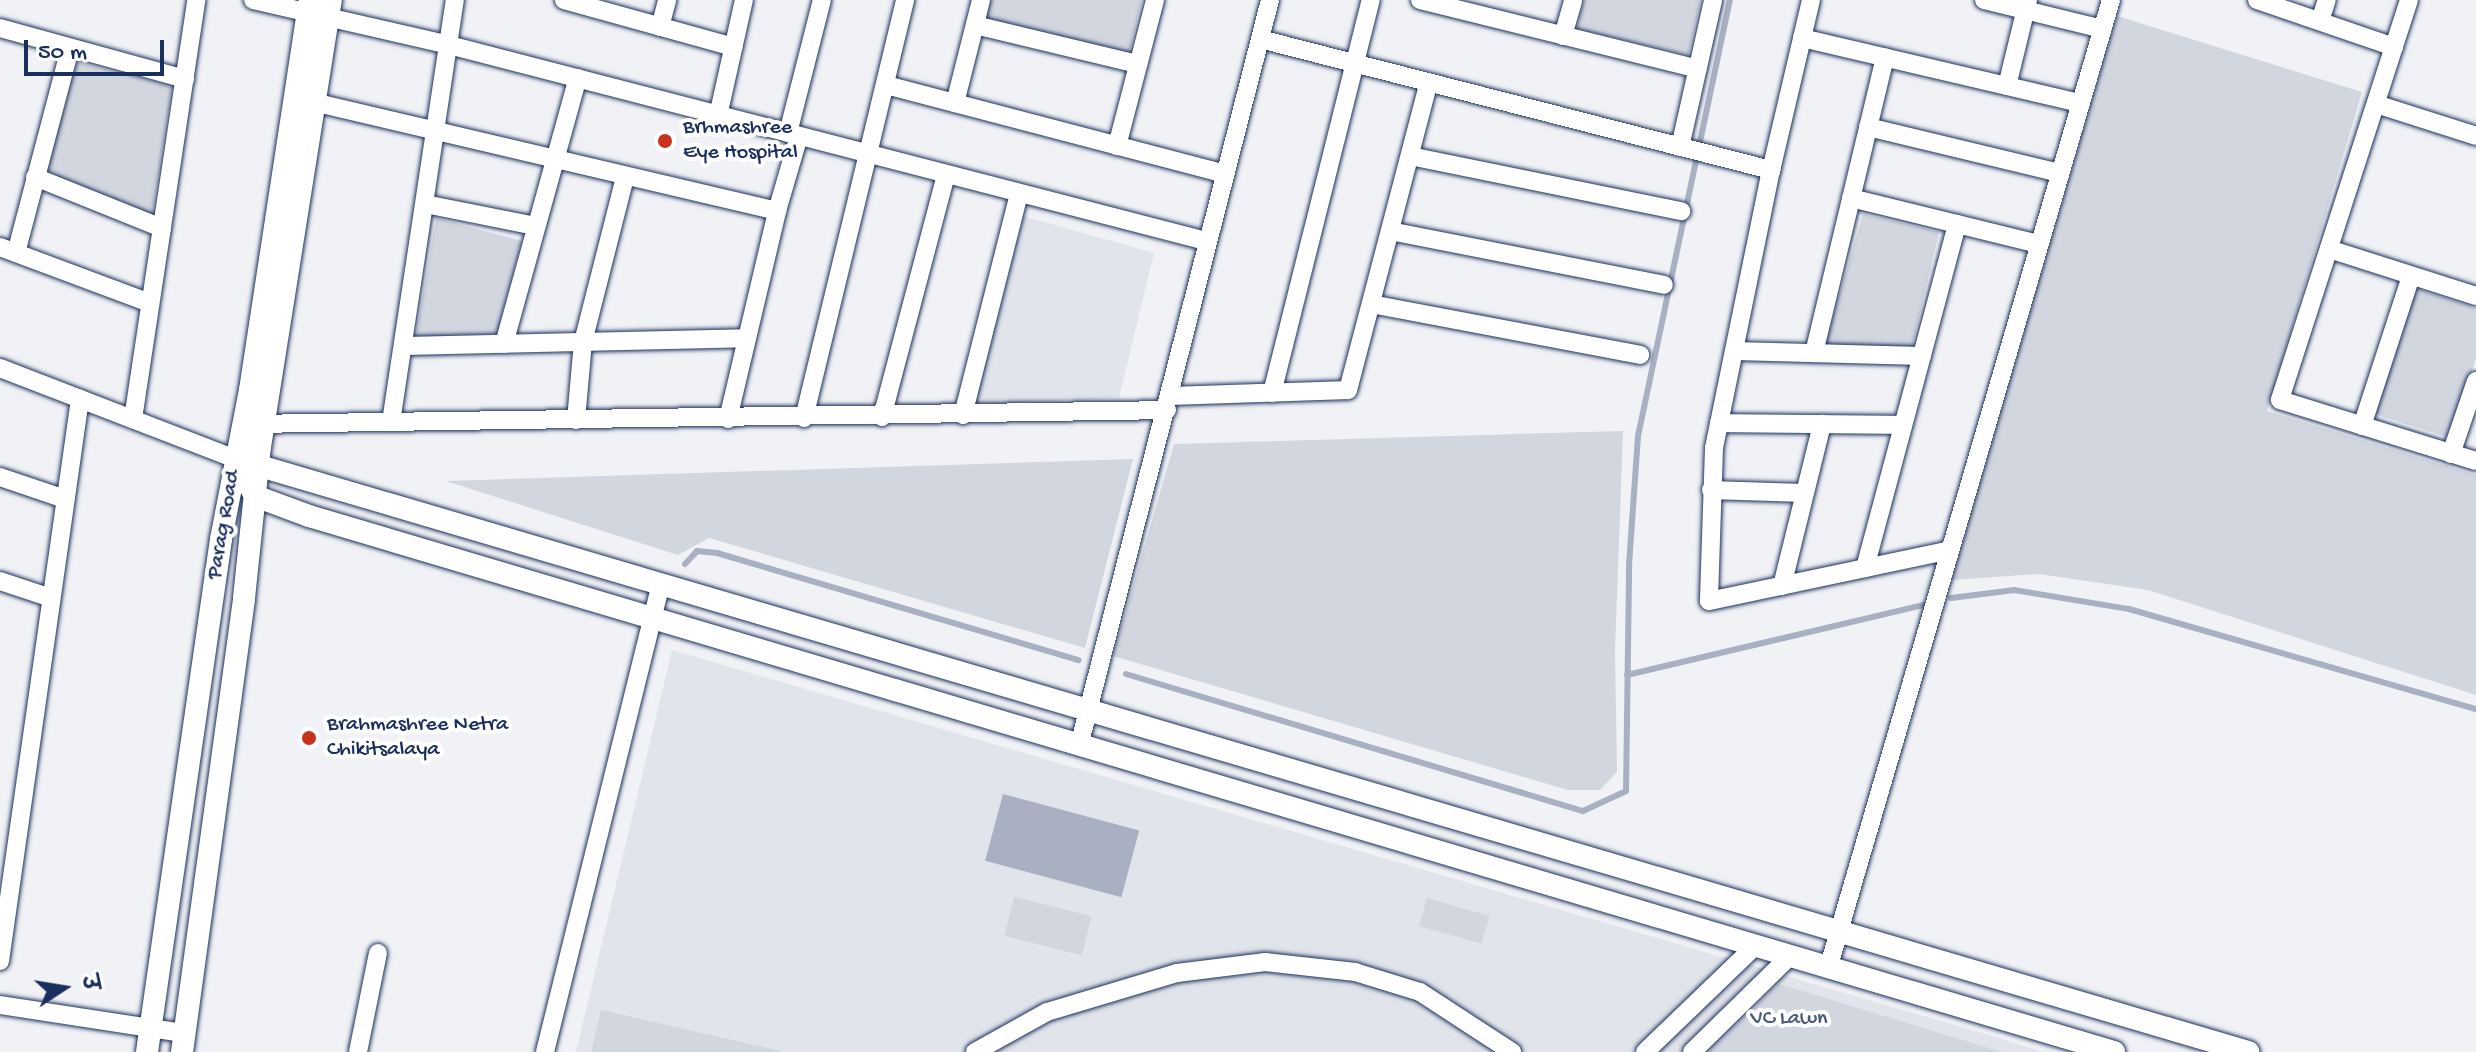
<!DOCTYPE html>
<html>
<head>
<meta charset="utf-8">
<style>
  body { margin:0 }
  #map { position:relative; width:2476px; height:1052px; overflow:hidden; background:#f1f2f5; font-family:"Gochi Hand","Playpen Sans Deva",sans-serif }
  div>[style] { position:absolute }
  .built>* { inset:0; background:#e1e4ea }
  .green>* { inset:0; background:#d2d6df; transform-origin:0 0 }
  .water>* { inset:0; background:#a8b0c2; transform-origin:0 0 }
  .stream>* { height:6px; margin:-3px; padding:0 3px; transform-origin:3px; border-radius:3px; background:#a8b0c2 }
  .roads { filter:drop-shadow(0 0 2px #1b2f5e) drop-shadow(0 0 2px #1b2f5e) }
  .minor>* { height:18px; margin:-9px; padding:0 9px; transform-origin:9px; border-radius:9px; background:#fff }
  .tertiary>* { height:22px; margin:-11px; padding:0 11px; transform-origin:11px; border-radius:11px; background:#fff }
  .dots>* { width:22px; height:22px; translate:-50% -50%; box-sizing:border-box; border:4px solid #fff; border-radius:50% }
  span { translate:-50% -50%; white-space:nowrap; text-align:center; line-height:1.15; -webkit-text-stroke:8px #fff; paint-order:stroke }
  .poi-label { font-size:22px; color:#1b2f5e }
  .left { translate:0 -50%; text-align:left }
  .street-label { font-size:22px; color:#1b2f5e }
  .park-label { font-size:22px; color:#49597e }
  .north { position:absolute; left:24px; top:948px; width:80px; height:80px; -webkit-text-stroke:6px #fff; paint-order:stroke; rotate:78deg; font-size:22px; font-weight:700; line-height:32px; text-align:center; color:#1b2f5e }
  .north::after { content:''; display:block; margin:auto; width:28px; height:36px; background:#1b2f5e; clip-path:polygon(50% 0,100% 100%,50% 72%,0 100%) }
  .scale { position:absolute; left:24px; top:40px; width:140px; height:36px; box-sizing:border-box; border:4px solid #1b2f5e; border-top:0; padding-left:10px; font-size:24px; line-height:28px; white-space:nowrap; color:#1b2f5e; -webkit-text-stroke:6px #fff; paint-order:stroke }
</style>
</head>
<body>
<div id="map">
  <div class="built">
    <i style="clip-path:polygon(1023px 216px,1154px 253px,1119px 398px,974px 404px)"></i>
    <i style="clip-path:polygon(672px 650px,1999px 1038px,2043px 1052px,576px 1052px)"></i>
  </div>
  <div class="green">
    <i style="clip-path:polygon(988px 0,1142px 0,1127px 61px,982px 23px)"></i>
    <i style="clip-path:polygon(1584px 0,1701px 0,1688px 55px,1577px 29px)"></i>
    <i style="clip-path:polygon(2117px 16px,2362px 92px,2267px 411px,2476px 475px,2476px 695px,2148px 590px,2039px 574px,1952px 580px)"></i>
    <i style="clip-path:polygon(77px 62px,172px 86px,152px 215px,46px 174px)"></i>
    <i style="clip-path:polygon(1863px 214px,1939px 232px,1912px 347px,1825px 344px)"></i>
    <i style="clip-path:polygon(436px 218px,522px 241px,497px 334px,416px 337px)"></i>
    <i style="clip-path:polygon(2415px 288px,2476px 308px,2476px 358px,2450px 438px,2374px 414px)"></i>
    <i style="clip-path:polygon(1623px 431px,1615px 651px,1617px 772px,1600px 790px,1568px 790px,1113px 656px,1174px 444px)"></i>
    <i style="clip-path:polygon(1133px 459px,1085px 648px,709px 538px,678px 555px,446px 481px)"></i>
    <i style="left:1014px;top:897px;width:80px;height:40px;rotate:14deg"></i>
    <i style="left:1427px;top:898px;width:65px;height:29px;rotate:16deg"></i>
    <i style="clip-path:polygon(1779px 984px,2002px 1052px,1708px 1052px)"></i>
    <i style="clip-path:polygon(601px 1010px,785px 1052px,591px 1052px)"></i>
  </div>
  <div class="water">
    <i style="left:1003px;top:794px;width:141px;height:69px;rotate:15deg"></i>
  </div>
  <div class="stream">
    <i style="left:685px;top:564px;width:18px;rotate:-47deg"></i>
    <i style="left:697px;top:551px;width:20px;rotate:6deg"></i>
    <i style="left:717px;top:553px;width:377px;rotate:16.5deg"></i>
    <i style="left:1951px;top:598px;width:64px;rotate:-7.2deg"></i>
    <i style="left:2014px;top:590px;width:117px;rotate:9.4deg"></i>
    <i style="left:2129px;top:609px;width:361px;rotate:16.1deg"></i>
    <i style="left:1126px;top:674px;width:477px;rotate:16.7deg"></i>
    <i style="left:1583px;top:811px;width:47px;rotate:-24.9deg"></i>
    <i style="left:1626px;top:791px;width:226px;rotate:-89.2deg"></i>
    <i style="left:1629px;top:565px;width:129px;rotate:-86deg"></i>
    <i style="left:1638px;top:436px;width:446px;rotate:-78.1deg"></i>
    <i style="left:1627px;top:675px;width:304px;rotate:-13.3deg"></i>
  </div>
  <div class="roads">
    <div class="minor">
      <i style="left:253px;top:0;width:201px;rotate:12.9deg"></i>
      <i style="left:449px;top:45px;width:782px;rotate:14.52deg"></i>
      <i style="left:564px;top:0;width:176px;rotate:15.5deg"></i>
      <i style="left:1420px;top:0;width:286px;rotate:13.9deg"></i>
      <i style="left:1811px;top:0;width:175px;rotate:103.2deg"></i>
      <i style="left:1771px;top:170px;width:284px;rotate:101.6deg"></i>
      <i style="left:1714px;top:448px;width:153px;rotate:91.9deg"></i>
      <i style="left:1709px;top:601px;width:243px;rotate:-11.9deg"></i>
      <i style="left:1984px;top:0;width:122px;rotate:13.8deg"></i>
      <i style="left:2257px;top:0;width:145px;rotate:18.9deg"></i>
      <i style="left:2409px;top:0;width:420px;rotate:107.9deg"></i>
      <i style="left:2280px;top:400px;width:205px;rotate:17.3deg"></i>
      <i style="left:2320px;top:21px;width:22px;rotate:-72deg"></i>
      <i style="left:975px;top:25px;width:168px;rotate:13.5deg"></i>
      <i style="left:660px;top:27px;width:28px;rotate:-75deg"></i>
      <i style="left:0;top:28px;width:192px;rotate:15.4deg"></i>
      <i style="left:1563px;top:36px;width:37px;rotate:-74deg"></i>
      <i style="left:1802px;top:38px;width:285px;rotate:13.2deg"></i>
      <i style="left:1260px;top:39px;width:528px;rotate:14.38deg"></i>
      <i style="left:886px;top:85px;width:351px;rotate:14.7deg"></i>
      <i style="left:2007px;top:86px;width:89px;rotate:-76.3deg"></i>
      <i style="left:313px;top:102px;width:477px;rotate:13.2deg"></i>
      <i style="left:955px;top:103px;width:106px;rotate:-75.8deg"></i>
      <i style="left:2376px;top:104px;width:105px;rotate:17.7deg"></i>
      <i style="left:718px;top:116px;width:119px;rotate:-77.4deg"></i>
      <i style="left:1868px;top:127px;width:196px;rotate:13.5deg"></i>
      <i style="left:788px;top:133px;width:137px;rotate:-75.7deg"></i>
      <i style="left:1117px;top:146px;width:151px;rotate:-75.4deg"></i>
      <i style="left:1680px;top:147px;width:151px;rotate:-77.3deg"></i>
      <i style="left:1410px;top:156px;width:277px;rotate:11.5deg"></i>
      <i style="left:35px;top:177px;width:137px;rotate:21.9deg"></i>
      <i style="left:1851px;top:198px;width:193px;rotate:13.8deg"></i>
      <i style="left:425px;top:204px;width:112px;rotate:11.3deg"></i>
      <i style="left:1390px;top:231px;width:279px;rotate:11.1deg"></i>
      <i style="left:0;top:247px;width:160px;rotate:20.5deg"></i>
      <i style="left:2329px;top:249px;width:154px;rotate:17.7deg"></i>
      <i style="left:16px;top:253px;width:212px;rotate:-75.2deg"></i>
      <i style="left:1371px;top:304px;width:274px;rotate:10.7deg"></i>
      <i style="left:504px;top:344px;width:276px;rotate:-74.5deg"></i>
      <i style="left:403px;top:346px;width:344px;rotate:-1.3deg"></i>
      <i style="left:1734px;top:351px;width:188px;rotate:1.5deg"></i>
      <i style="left:1814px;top:353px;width:304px;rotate:-76.5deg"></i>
      <i style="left:0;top:368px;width:253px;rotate:21.1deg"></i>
      <i style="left:1272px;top:393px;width:405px;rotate:-75.9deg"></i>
      <i style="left:1171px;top:396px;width:177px;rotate:-1.9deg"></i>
      <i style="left:1348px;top:390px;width:318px;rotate:-75.3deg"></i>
      <i style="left:963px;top:415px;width:228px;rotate:-75.8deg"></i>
      <i style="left:882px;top:417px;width:250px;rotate:-75.2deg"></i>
      <i style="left:804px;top:418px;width:430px;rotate:-76.4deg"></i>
      <i style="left:133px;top:419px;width:424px;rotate:-81.4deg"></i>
      <i style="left:728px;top:419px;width:214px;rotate:-76.7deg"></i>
      <i style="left:777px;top:211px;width:78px;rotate:-73.7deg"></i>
      <i style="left:576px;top:420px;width:78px;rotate:-84.9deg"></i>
      <i style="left:583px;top:342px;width:170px;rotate:-75.7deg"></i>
      <i style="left:391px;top:422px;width:427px;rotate:-81.4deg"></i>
      <i style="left:1719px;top:423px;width:184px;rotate:0.6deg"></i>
      <i style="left:250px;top:424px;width:917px;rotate:-0.87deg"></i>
      <i style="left:2362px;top:426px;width:158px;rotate:-71.9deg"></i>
      <i style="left:2451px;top:454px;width:77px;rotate:-71.1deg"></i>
      <i style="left:0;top:477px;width:69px;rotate:18.7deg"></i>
      <i style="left:1711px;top:490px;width:92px;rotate:1.9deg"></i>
      <i style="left:1865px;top:568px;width:356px;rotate:-75deg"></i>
      <i style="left:0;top:581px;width:54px;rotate:18.4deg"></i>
      <i style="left:1782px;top:586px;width:167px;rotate:-76.1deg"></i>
      <i style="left:1079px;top:746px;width:770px;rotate:-75.64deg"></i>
      <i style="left:0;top:961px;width:568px;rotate:-81.9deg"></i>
      <i style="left:1828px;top:969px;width:1009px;rotate:-73.72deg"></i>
      <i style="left:0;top:1005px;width:186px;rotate:8.7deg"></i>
      <i style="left:358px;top:1052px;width:101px;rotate:-78.6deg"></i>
      <i style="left:545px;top:1052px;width:482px;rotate:-76.1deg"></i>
      <i style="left:975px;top:1052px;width:82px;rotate:-29.1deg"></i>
      <i style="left:1047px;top:1012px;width:136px;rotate:-16.7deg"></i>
      <i style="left:1177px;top:973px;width:89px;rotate:-7.1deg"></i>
      <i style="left:1265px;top:962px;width:91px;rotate:6.3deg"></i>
      <i style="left:1355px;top:972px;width:68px;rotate:17.1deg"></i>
      <i style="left:1420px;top:992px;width:110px;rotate:33.1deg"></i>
      <i style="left:1645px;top:1052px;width:151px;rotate:-43.9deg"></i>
      <i style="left:1692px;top:1052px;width:136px;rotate:-44.4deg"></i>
    </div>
    <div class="tertiary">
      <i style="left:236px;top:459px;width:2098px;rotate:16.42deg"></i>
      <i style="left:236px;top:459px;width:42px;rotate:62.8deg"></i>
      <i style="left:255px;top:496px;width:58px;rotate:20.3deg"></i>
      <i style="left:309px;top:516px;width:1883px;rotate:16.54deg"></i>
      <i style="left:147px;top:1052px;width:518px;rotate:-81.79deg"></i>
      <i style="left:221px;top:539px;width:152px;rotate:-79deg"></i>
      <i style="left:250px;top:390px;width:395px;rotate:-81.3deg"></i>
      <i style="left:182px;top:1052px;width:458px;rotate:-82.2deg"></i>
      <i style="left:244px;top:598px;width:152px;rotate:-84deg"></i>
      <i style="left:260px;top:447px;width:453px;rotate:-81deg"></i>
    </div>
  </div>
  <div class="dots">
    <i style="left:665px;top:141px;background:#c8321e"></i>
    <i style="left:309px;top:738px;background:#c8321e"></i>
  </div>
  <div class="poi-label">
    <span class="left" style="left:683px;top:141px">Brhmashree<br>Eye Hospital</span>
    <span class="left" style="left:327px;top:738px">Brahmashree Netra<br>Chikitsalaya</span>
  </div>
  <div class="street-label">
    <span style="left:225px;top:525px;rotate:-80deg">Parag Road</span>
  </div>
  <div class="park-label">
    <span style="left:1789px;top:1020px">VC Lawn</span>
  </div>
  <div class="north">उ</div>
  <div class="scale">50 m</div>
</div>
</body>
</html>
